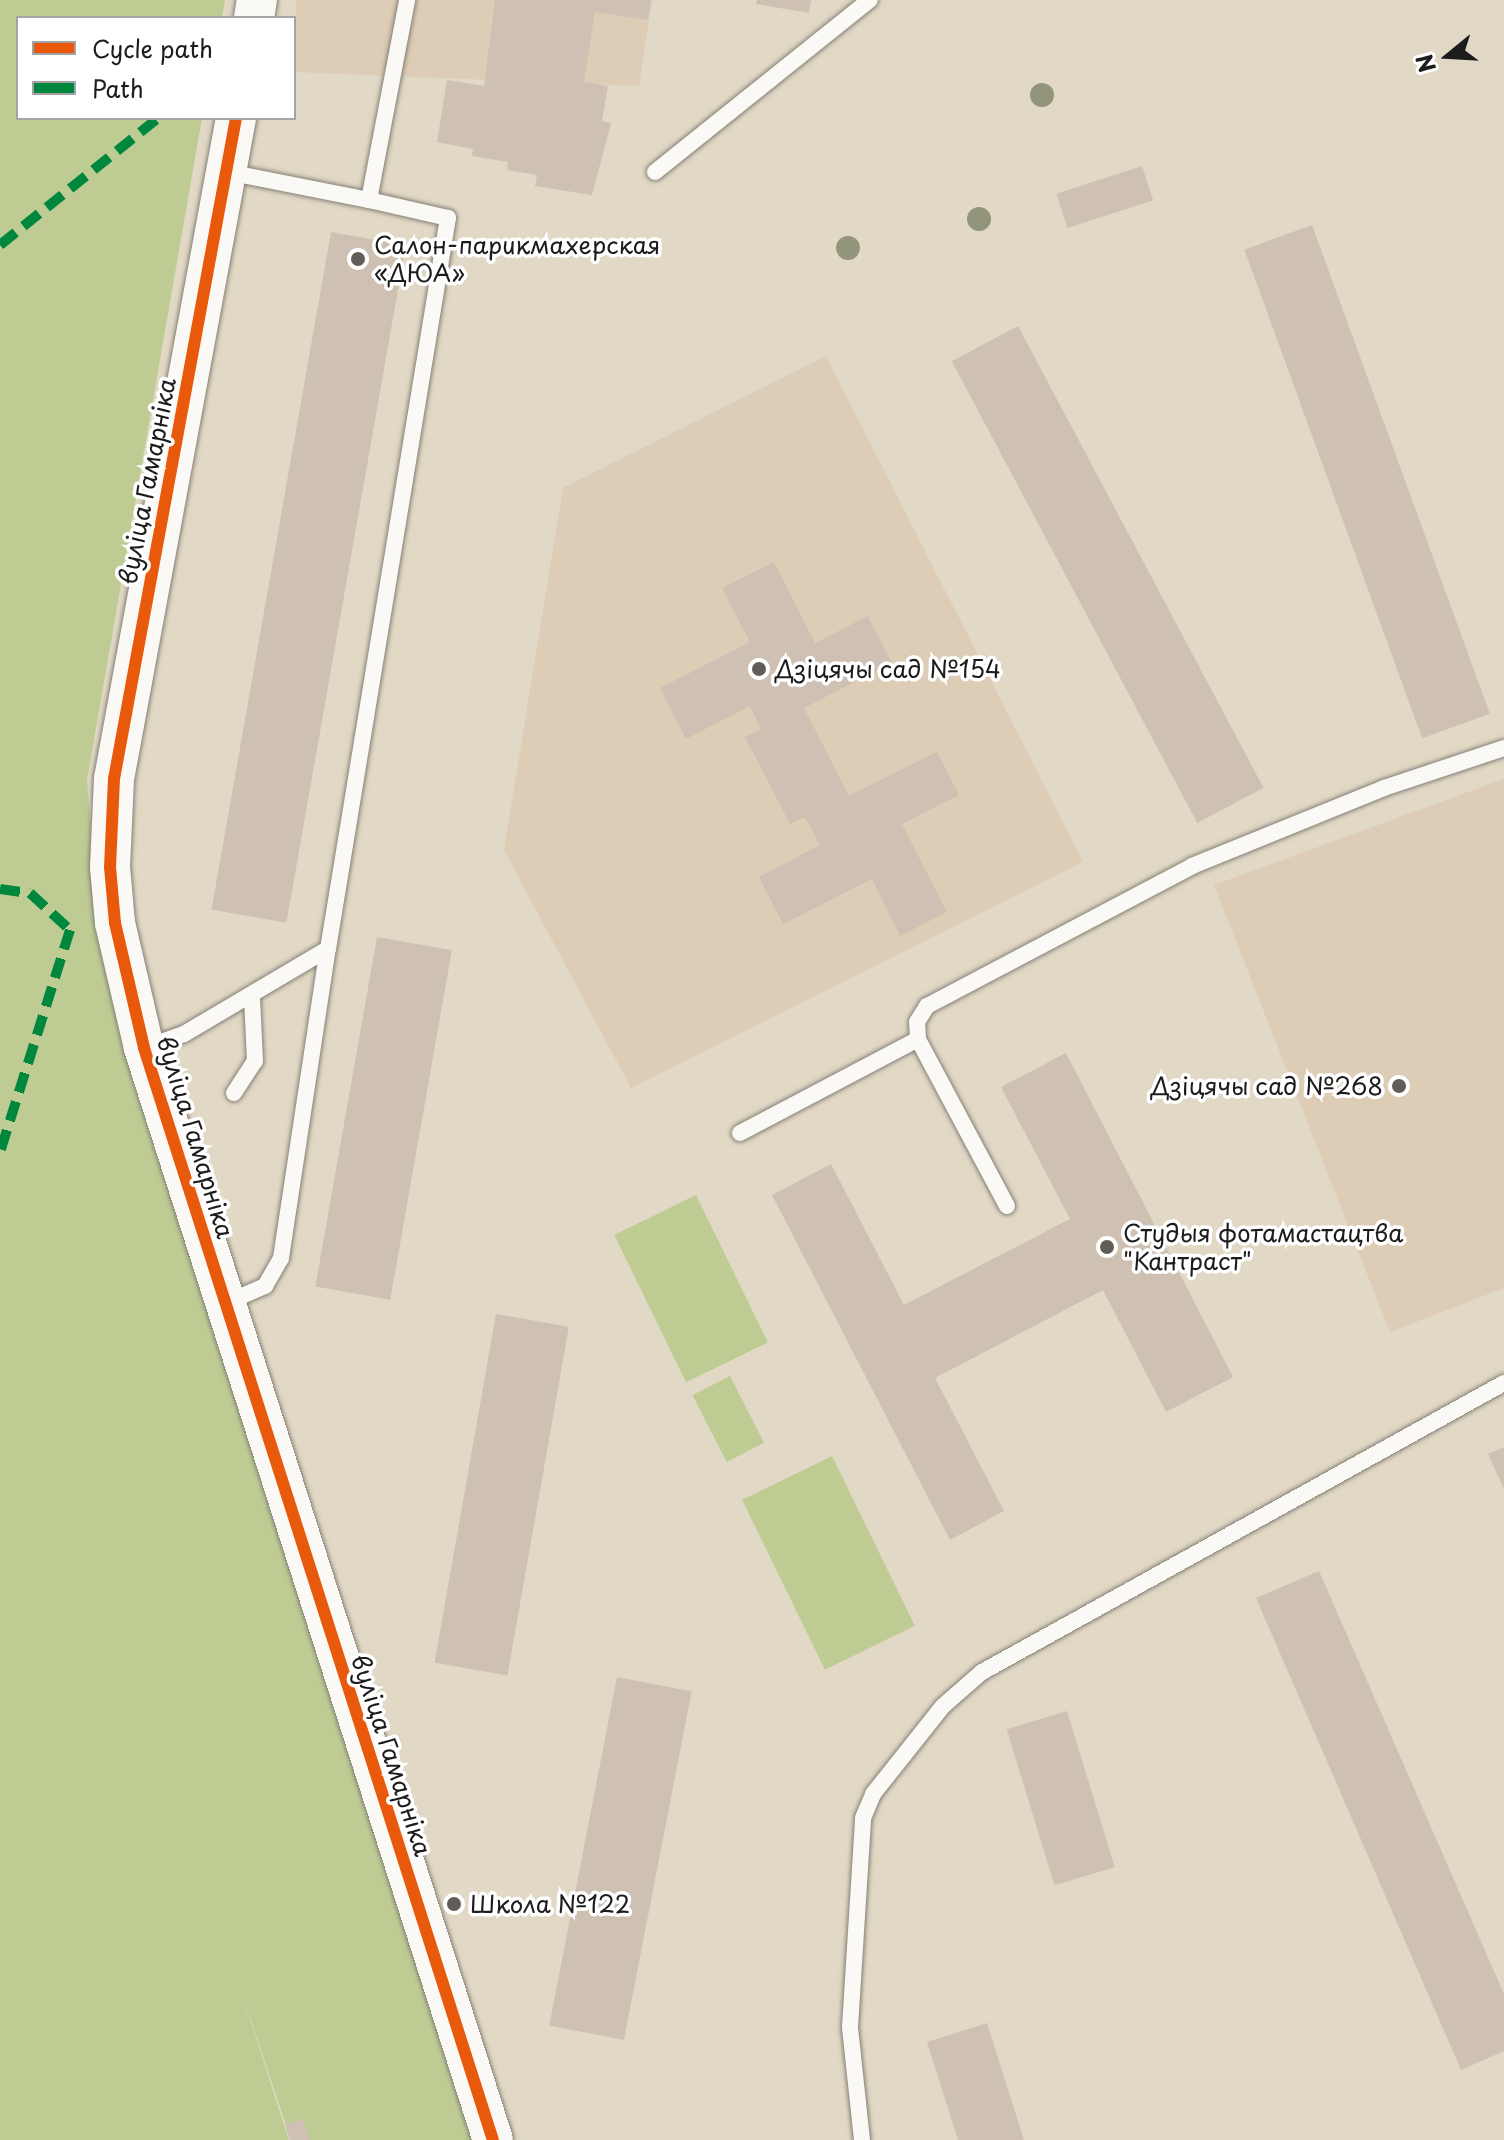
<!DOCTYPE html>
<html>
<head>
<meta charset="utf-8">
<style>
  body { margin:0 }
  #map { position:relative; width:1504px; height:2140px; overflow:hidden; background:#e1d8c5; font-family:"Playpen Sans",sans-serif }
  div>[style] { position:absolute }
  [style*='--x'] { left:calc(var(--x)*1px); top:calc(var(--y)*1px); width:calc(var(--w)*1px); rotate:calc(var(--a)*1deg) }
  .built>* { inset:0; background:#ddccb6 }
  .green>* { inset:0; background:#becc94; transform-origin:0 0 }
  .building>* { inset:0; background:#cec1b3; transform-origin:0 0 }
  .roads { filter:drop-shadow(0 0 2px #858076) drop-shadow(0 0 2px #858076) }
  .service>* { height:16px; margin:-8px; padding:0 8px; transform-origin:8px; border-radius:8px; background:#faf9f6 }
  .tertiary>* { height:40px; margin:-20px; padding:0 20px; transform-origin:20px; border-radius:20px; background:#faf9f6 }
  .quiet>* { height:10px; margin-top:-5px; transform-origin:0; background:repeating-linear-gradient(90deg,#00873e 0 20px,transparent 0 30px) }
  .cycleway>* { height:12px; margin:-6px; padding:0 6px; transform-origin:6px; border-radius:6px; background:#e8590c }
  .trees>* { width:24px; height:24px; margin:-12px; border-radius:50%; background:#92957a }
  .dots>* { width:22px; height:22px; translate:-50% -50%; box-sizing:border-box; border:4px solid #fff; border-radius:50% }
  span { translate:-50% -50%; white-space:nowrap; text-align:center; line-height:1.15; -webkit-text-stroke:7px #fff; paint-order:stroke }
  .poi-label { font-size:24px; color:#1c1c1c }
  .left { translate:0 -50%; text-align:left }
  .right { translate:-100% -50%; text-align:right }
  .street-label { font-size:24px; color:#1c1c1c }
  .legend { position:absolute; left:16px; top:16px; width:280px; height:104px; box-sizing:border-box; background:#fff; border:2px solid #a4a4a4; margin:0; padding:10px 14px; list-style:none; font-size:24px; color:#1c1c1c }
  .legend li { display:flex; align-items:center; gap:16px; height:40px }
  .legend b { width:40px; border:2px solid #a4a4a4 }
  .north { position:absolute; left:1408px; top:16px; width:80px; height:80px; -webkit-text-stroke:6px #fff; paint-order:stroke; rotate:252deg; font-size:22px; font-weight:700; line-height:32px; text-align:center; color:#1c1c1c }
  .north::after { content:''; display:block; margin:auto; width:28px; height:36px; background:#1c1c1c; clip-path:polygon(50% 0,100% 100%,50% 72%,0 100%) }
</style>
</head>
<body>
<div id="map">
  <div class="built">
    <div style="clip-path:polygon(296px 0,652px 0,639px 86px,294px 72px)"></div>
    <div style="clip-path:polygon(826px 356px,1083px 862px,631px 1088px,504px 850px,563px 488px)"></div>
    <div style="clip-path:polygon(1504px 779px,1504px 1288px,1390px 1332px,1214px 885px)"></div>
  </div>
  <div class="green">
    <div style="clip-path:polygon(0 0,225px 0,222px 18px,18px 18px,18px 118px,202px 118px,87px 780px,98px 918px,474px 2140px,291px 2140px,239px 1985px,289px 2140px,0 2140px)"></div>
    <div style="left:696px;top:1195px;width:164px;height:91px;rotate:64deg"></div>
    <div style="left:730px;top:1376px;width:75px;height:42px;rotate:63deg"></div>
    <div style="left:832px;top:1456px;width:189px;height:100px;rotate:64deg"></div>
  </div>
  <div class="building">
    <div style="clip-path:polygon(495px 0,651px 0,648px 20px,595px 12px,584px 82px,608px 86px,602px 121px,611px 123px,592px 195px,535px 186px,537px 175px,507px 170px,508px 162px,472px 156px,473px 149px,437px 142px,447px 80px,484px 86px)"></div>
    <div style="clip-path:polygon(757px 0,811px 0,809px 13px,756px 4px)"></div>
    <div style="left:1142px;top:166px;width:36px;height:90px;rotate:72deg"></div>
    <div style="left:1312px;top:225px;width:520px;height:72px;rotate:70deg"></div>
    <div style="left:331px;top:232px;width:76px;height:688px;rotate:10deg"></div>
    <div style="left:1018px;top:326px;width:523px;height:75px;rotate:62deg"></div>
    <div style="clip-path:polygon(774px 562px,815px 643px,868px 616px,892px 663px,804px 708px,849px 796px,937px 752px,959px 795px,902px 824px,947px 912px,900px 936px,872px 879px,783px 924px,759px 877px,820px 845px,805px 817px,790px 824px,745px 737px,761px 729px,750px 706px,686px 739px,660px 688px,750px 642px,722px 588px)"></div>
    <div style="left:377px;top:937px;width:76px;height:355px;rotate:10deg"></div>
    <div style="clip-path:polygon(1066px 1053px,1233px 1377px,1166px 1412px,1103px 1290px,935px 1378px,1004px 1511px,950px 1540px,772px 1195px,831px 1164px,904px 1305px,1070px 1219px,1001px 1087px)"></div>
    <div style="left:496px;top:1314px;width:74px;height:354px;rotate:10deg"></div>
    <div style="clip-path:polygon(1504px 1447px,1504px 1489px,1488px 1454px)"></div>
    <div style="clip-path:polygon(1319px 1571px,1504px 1994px,1504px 2051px,1461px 2070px,1256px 1598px)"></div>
    <div style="left:617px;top:1677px;width:76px;height:355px;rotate:11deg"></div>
    <div style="left:1067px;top:1711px;width:163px;height:63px;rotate:73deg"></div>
    <div style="clip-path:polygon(987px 2023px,1024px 2140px,958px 2140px,927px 2042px)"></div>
    <div style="clip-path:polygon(303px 2119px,310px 2140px,290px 2140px,285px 2125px)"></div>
  </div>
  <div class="roads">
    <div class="service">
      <div style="--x:227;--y:172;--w:145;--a:11.2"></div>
      <div style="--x:369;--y:200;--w:204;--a:-79.2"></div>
      <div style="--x:655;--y:172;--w:275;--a:-38.7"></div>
      <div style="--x:144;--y:1048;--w:42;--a:-19.3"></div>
      <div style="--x:184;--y:1034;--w:167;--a:-30.6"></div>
      <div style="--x:328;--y:949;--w:741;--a:-80.68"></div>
      <div style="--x:448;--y:218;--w:81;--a:-167.2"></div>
      <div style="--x:234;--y:1093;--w:38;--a:-57"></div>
      <div style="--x:255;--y:1061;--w:64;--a:-92.7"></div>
      <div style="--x:740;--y:1133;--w:201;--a:-27.8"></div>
      <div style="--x:1007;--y:1206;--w:189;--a:-118.1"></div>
      <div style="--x:918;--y:1039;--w:17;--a:-93"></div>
      <div style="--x:917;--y:1022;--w:19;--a:-58"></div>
      <div style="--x:927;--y:1006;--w:300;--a:-27.8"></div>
      <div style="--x:1192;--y:866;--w:207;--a:-22.1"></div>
      <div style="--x:1384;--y:788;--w:126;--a:-18.4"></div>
      <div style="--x:226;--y:1303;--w:43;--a:-23.6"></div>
      <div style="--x:265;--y:1286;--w:32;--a:-60"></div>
      <div style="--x:281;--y:1258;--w:313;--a:-81.4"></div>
      <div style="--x:862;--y:2140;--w:114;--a:-96.1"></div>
      <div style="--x:850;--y:2027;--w:209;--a:-86.4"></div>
      <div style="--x:863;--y:1818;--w:26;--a:-67"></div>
      <div style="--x:873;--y:1794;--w:112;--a:-51.5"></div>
      <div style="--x:943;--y:1706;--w:52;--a:-41.1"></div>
      <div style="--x:982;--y:1672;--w:597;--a:-28.97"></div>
    </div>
    <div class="tertiary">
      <div style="--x:254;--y:18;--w:18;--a:-81"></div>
      <div style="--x:236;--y:118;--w:672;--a:100.46"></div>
      <div style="--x:114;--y:779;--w:88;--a:92.6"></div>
      <div style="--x:110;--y:867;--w:56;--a:84.9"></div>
      <div style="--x:115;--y:923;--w:128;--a:76.9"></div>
      <div style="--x:144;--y:1048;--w:1146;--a:72.28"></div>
    </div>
  </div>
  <div class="quiet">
    <div style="--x:0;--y:245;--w:203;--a:-38.8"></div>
    <div style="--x:0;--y:889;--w:30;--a:8"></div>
    <div style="--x:30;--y:893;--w:54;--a:42.8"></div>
    <div style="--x:70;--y:930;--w:233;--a:107.5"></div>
  </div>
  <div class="cycleway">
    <div style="--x:236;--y:118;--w:672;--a:100.46"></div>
    <div style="--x:114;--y:779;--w:88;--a:92.6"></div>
    <div style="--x:110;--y:867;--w:56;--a:84.9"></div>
    <div style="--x:115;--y:923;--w:128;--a:76.9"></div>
    <div style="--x:144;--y:1048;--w:1146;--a:72.28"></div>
  </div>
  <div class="trees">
    <div style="left:1042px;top:95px"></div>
    <div style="left:979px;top:219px"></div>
    <div style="left:848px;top:248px"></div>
  </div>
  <div class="dots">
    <div style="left:358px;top:259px;background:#615e57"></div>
    <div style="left:759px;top:669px;background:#615e57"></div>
    <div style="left:1399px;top:1086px;background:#615e57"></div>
    <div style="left:1107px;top:1247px;background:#615e57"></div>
    <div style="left:454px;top:1904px;background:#615e57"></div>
  </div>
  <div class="poi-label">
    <span class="left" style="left:374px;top:259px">Салон-парикмахерская<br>«ДЮА»</span>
    <span class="left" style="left:775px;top:669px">Дзіцячы сад №154</span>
    <span class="right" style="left:1383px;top:1086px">Дзіцячы сад №268</span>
    <span class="left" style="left:1123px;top:1247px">Студыя фотамастацтва<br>"Кантраст"</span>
    <span class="left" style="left:470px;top:1904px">Школа №122</span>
  </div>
  <div class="street-label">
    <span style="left:147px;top:481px;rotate:-79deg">вуліца Гамарніка</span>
    <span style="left:196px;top:1137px;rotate:73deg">вуліца Гамарніка</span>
    <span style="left:392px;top:1755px;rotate:72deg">вуліца Гамарніка</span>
  </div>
  <ul class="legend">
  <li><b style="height:10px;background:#e8590c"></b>Cycle path</li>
  <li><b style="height:10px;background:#00873e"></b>Path</li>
  </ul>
  <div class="north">N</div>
</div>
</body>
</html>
